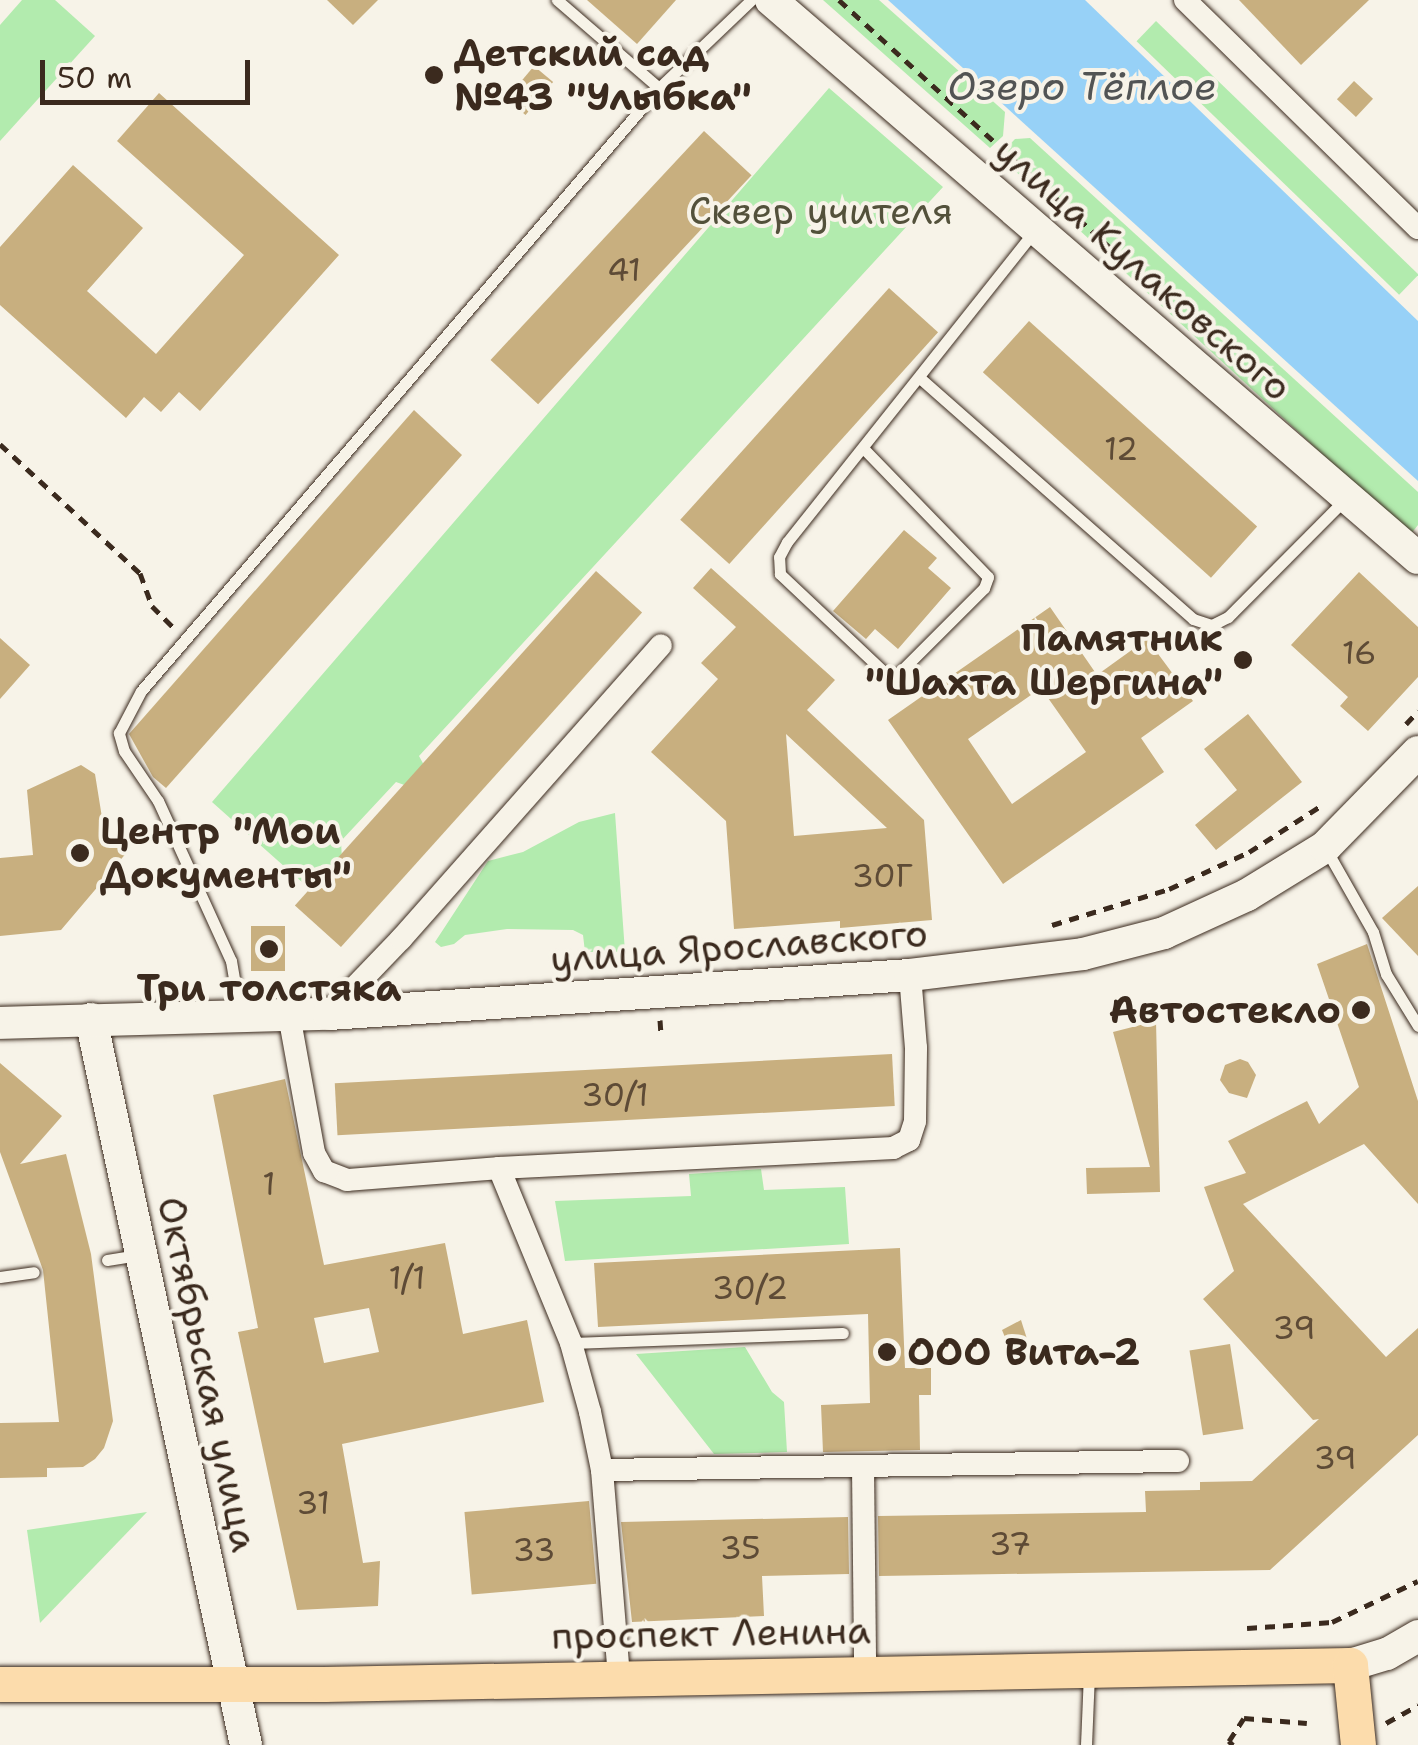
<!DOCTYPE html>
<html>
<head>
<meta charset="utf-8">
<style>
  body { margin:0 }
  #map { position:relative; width:1418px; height:1745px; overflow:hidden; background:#f7f3e8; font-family:"Shantell Sans",sans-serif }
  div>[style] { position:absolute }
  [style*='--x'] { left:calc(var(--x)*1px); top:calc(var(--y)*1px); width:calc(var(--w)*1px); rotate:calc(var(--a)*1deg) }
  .green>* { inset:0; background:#b2ebae; transform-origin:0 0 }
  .water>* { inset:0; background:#97d1f7 }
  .building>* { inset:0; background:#c8af7f; transform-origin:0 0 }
  .path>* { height:5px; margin-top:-2.5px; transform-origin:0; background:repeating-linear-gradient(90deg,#3b2a1e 0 10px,transparent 0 18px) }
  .roads { filter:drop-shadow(0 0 2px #3b2a1e) drop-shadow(0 0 2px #3b2a1e) }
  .lane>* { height:11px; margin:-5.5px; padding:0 5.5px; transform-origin:5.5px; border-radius:5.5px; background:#f7f3e8 }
  .street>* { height:22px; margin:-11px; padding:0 11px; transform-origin:11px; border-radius:11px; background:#f7f3e8 }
  .secondary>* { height:32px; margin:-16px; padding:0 16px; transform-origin:16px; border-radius:16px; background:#f7f3e8 }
  .primary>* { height:35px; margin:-17.5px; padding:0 17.5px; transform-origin:17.5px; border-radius:17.5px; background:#fcdcac }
  .dots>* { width:28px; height:28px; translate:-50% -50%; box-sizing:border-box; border:5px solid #f7f3e8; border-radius:50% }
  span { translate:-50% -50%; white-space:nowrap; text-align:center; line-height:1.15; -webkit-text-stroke:8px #f7f3e8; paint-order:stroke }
  .number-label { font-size:32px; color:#5e4b36 }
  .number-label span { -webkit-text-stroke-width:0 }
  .poi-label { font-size:38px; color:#3b2a1e; font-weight:700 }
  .left { translate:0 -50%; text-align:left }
  .right { translate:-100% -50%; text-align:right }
  .park-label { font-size:38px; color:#53513b }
  .street-label { font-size:38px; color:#3b2a1e }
  .water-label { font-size:40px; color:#525454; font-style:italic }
  .scale { position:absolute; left:40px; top:60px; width:210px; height:45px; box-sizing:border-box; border:5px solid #3b2a1e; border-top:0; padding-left:12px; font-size:30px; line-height:35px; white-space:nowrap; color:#3b2a1e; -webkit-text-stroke:8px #f7f3e8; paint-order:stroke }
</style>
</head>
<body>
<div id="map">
  <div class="green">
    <div style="clip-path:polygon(22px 0,55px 0,95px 36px,0 141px,0 25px)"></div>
    <div style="clip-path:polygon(823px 0,879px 0,1005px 112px,1003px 136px,990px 148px)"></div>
    <div style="left:1156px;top:21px;width:365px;height:28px;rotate:44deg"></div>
    <div style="clip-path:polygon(829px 88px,943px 187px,419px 756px,425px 767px,410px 787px,396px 782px,341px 841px,342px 860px,334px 869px,315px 869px,303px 883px,212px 802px)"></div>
    <div style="clip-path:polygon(1030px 138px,1418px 492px,1418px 525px,1410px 535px,999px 156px,1015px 139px)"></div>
    <div style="clip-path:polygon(615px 813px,625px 952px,585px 952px,583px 935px,573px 930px,507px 929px,465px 935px,454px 944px,441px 947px,435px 942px,488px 861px,523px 852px,579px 822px)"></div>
    <div style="clip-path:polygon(761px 1169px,764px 1190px,845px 1187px,849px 1244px,565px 1261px,555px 1201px,691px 1196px,689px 1174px)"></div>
    <div style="clip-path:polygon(745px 1347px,772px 1392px,784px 1402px,787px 1452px,714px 1454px,636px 1354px)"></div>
    <div style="clip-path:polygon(147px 1512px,40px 1623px,27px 1530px)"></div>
  </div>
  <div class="water">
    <div style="clip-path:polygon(888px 0,1085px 0,1418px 321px,1418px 481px)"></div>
  </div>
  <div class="building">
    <div style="clip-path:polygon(327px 0,378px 0,353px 25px)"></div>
    <div style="clip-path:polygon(587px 0,676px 0,637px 44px)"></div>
    <div style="clip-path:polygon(1239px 0,1369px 0,1301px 65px)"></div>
    <div style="left:534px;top:66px;width:25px;height:43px;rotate:40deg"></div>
    <div style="left:1354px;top:81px;width:26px;height:25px;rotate:43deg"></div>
    <div style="clip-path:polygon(159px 93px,339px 255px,200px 411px,179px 392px,161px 412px,144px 397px,126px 418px,0 305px,0 247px,73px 165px,143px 228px,87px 291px,156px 354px,244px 255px,117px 141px)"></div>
    <div style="left:704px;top:131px;width:65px;height:313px;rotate:43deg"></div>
    <div style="left:889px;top:288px;width:66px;height:312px;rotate:42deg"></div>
    <div style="left:1029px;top:321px;width:307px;height:69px;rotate:42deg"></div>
    <div style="clip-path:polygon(414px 410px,462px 455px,166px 788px,153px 777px,129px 734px)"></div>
    <div style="clip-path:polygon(904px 530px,937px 558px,928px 568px,951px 588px,898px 649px,875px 629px,866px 639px,833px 611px)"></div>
    <div style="clip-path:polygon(evenodd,711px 568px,835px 680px,807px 710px,924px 820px,932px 920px,840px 928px,840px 921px,734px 929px,726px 821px,651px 752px,718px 679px,701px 663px,736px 627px,693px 588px,711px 568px,786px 734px,887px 828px,794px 836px,786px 734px)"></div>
    <div style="left:596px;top:571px;width:62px;height:450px;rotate:42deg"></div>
    <div style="clip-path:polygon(1359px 572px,1418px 627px,1418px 677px,1368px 731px,1340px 706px,1348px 697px,1291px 645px)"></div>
    <div style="clip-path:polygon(evenodd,1050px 607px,1097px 675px,1147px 639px,1193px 701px,1141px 738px,1164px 772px,1003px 884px,888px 720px,1050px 607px,1041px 688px,1086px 752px,1012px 804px,968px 739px,1041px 688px)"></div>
    <div style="clip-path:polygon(0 638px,30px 665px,0 699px)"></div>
    <div style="clip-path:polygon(1248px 714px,1302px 782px,1216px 850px,1195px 825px,1237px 790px,1204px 749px)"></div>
    <div style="clip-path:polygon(81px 765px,95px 774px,104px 830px,128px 851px,61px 930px,0 936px,0 858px,33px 855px,27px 790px)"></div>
    <div style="clip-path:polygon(1418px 886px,1418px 956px,1382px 918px)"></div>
    <div style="left:285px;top:926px;width:45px;height:34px;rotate:90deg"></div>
    <div style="clip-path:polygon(1367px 944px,1418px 1101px,1418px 1204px,1364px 1144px,1243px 1204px,1386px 1357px,1418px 1328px,1418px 1435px,1270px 1570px,879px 1576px,878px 1516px,1146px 1512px,1145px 1491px,1200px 1490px,1200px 1482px,1252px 1481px,1319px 1419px,1313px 1420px,1203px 1299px,1234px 1271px,1204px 1187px,1246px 1173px,1228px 1141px,1307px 1101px,1319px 1124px,1359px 1087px,1317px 964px)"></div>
    <div style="clip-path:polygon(1156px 1021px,1160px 1192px,1087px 1194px,1086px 1168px,1150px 1167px,1113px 1032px)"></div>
    <div style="left:892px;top:1054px;width:52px;height:558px;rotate:87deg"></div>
    <div style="clip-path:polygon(1240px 1059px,1248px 1062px,1256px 1075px,1247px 1098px,1229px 1093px,1220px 1080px,1225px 1065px)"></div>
    <div style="clip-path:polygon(0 1063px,62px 1116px,20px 1164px,66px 1154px,91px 1254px,113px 1421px,104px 1448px,95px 1459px,83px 1467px,47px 1468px,47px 1477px,0 1478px,0 1423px,59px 1422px,43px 1270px,0 1152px)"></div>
    <div style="clip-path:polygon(evenodd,285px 1079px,324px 1265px,445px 1243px,463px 1334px,527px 1320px,544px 1402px,342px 1444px,363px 1563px,380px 1561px,378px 1606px,297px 1610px,238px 1332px,258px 1328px,213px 1095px,285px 1079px,369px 1308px,379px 1352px,324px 1363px,314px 1318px,369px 1308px)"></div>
    <div style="clip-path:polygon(900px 1248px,905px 1368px,931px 1368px,931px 1395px,919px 1395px,920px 1450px,823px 1452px,821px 1405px,870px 1403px,868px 1314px,598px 1327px,594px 1263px)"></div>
    <div style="clip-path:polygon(1021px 1320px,1027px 1339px,1011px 1352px,1002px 1330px)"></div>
    <div style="left:1230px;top:1344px;width:86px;height:41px;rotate:81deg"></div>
    <div style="left:589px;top:1501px;width:83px;height:125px;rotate:85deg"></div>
    <div style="clip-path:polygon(848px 1517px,849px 1574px,762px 1576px,764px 1616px,632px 1622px,621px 1522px)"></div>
  </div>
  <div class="path">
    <div style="--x:839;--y:0;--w:393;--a:42.4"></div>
    <div style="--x:0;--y:444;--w:190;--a:42.7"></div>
    <div style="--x:140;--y:573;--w:35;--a:70"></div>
    <div style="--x:152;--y:606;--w:31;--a:45"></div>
    <div style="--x:1406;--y:724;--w:18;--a:-47"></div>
    <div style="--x:1052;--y:925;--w:122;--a:-17.1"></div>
    <div style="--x:1169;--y:889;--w:88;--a:-24.8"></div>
    <div style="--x:1249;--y:852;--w:83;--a:-32.7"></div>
    <div style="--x:660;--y:1020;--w:16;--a:86"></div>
    <div style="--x:1247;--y:1628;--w:85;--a:-4"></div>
    <div style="--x:1332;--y:1622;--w:95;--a:-25.5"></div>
    <div style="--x:1386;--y:1723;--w:37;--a:-29"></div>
    <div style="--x:1233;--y:1745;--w:6;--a:-135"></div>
    <div style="--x:1229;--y:1741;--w:27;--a:-57"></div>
    <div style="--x:1244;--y:1718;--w:63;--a:4.5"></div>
  </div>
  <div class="roads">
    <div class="lane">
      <div style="--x:659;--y:88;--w:127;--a:-43.7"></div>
      <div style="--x:921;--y:379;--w:363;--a:41.4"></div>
      <div style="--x:1193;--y:619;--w:20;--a:18"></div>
      <div style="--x:1212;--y:625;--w:18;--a:-27"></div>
      <div style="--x:1228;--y:617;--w:165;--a:-45.2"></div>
      <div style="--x:864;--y:449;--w:178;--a:45.9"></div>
      <div style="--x:988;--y:577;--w:12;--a:110"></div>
      <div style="--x:984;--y:588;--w:124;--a:135"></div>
      <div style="--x:896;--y:676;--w:10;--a:-169"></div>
      <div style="--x:886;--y:674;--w:146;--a:-136.7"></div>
      <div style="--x:780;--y:574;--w:17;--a:-93"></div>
      <div style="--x:779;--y:557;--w:17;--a:-62"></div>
      <div style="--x:787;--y:542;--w:396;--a:-51.5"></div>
      <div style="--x:1327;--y:851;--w:93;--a:60.4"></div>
      <div style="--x:1373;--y:932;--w:44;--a:72.8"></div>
      <div style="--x:1386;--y:974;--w:61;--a:58.4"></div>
      <div style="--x:240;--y:1014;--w:54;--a:-99.6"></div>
      <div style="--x:231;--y:961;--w:176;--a:-114.5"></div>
      <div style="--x:158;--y:801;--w:60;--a:-124.2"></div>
      <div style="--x:124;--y:751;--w:19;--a:-106"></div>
      <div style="--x:119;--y:733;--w:47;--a:-62.4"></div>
      <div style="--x:141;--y:691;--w:795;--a:-49.34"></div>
      <div style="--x:659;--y:88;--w:135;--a:-139.2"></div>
      <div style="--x:107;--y:1260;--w:30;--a:-9"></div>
      <div style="--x:0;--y:1277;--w:34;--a:-8"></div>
      <div style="--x:571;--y:1343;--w:272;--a:-2.1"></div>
      <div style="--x:1086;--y:1745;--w:72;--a:-87.6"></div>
    </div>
    <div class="street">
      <div style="--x:1185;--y:0;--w:326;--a:44.4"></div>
      <div style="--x:329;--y:1014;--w:104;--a:-46.2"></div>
      <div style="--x:401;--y:939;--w:392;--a:-48.5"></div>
      <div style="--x:289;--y:1015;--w:140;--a:79.7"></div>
      <div style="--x:314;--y:1153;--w:21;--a:61"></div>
      <div style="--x:324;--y:1171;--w:25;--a:21"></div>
      <div style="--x:347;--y:1180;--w:152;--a:-4.5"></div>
      <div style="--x:499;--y:1168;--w:189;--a:67.6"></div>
      <div style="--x:571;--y:1343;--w:72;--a:74.6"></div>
      <div style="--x:590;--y:1412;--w:59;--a:78.3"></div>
      <div style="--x:602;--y:1470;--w:209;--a:85.3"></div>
      <div style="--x:499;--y:1168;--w:395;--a:-2.9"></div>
      <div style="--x:893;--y:1148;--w:18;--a:-27"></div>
      <div style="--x:909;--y:1140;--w:20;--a:-72"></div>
      <div style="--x:915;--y:1121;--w:73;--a:-89.2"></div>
      <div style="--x:916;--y:1048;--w:73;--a:-94.7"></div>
      <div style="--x:863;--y:1466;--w:207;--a:89.4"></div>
      <div style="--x:602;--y:1470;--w:576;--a:-0.9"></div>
    </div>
    <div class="secondary">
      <div style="--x:771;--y:0;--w:854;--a:40.78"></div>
      <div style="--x:91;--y:1019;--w:742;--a:77.95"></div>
      <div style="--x:0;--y:1023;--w:329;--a:-1.6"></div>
      <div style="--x:329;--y:1014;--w:582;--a:-3.84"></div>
      <div style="--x:910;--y:975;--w:174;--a:-6.9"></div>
      <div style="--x:1083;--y:954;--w:84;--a:-14.5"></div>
      <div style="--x:1164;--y:933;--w:91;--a:-24.6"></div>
      <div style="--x:1247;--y:895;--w:92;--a:-31.6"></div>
      <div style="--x:1325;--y:847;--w:133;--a:-45.6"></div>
      <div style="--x:1350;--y:1665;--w:39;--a:-17"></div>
      <div style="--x:1387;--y:1654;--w:36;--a:-30"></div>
    </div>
    <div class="primary">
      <div style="--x:0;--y:1684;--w:324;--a:0"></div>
      <div style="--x:324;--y:1684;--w:1026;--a:-1.06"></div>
      <div style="--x:1350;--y:1665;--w:80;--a:84.3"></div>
    </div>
  </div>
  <div class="dots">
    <div style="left:434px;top:75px;background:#3b2a1e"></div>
    <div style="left:1243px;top:660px;background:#3b2a1e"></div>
    <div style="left:80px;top:853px;background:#3b2a1e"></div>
    <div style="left:269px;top:949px;background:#3b2a1e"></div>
    <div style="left:1361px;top:1010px;background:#3b2a1e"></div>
    <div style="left:887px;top:1352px;background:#3b2a1e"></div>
  </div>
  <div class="number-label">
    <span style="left:624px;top:270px">41</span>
    <span style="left:1121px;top:449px">12</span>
    <span style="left:1359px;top:653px">16</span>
    <span style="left:882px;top:876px">30Г</span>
    <span style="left:615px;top:1095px">30/1</span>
    <span style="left:269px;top:1184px">1</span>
    <span style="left:407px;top:1278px">1/1</span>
    <span style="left:750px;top:1288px">30/2</span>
    <span style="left:1294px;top:1328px">39</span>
    <span style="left:1335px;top:1458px">39</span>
    <span style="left:313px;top:1503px">31</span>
    <span style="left:1010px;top:1544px">37</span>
    <span style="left:740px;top:1548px">35</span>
    <span style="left:534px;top:1550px">33</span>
  </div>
  <div class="poi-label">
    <span class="left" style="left:454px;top:75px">Детский сад<br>№43 "Улыбка"</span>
    <span class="right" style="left:1223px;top:660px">Памятник<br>"Шахта Шергина"</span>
    <span class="left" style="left:100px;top:853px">Центр "Мои<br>Документы"</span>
    <span style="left:269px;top:988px">Три толстяка</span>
    <span class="right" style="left:1341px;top:1010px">Автостекло</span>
    <span class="left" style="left:907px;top:1352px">ООО Вита-2</span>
  </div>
  <div class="park-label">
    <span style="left:821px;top:211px">Сквер учителя</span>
  </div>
  <div class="street-label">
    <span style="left:1143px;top:269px;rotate:41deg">улица Кулаковского</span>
    <span style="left:739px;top:946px;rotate:-4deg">улица Ярославского</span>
    <span style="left:208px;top:1374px;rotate:78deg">Октябрьская улица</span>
    <span style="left:711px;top:1633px;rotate:-1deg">проспект Ленина</span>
  </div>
  <div class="water-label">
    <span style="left:1082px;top:86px">Озеро Тёплое</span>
  </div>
  <div class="scale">50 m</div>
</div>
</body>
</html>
